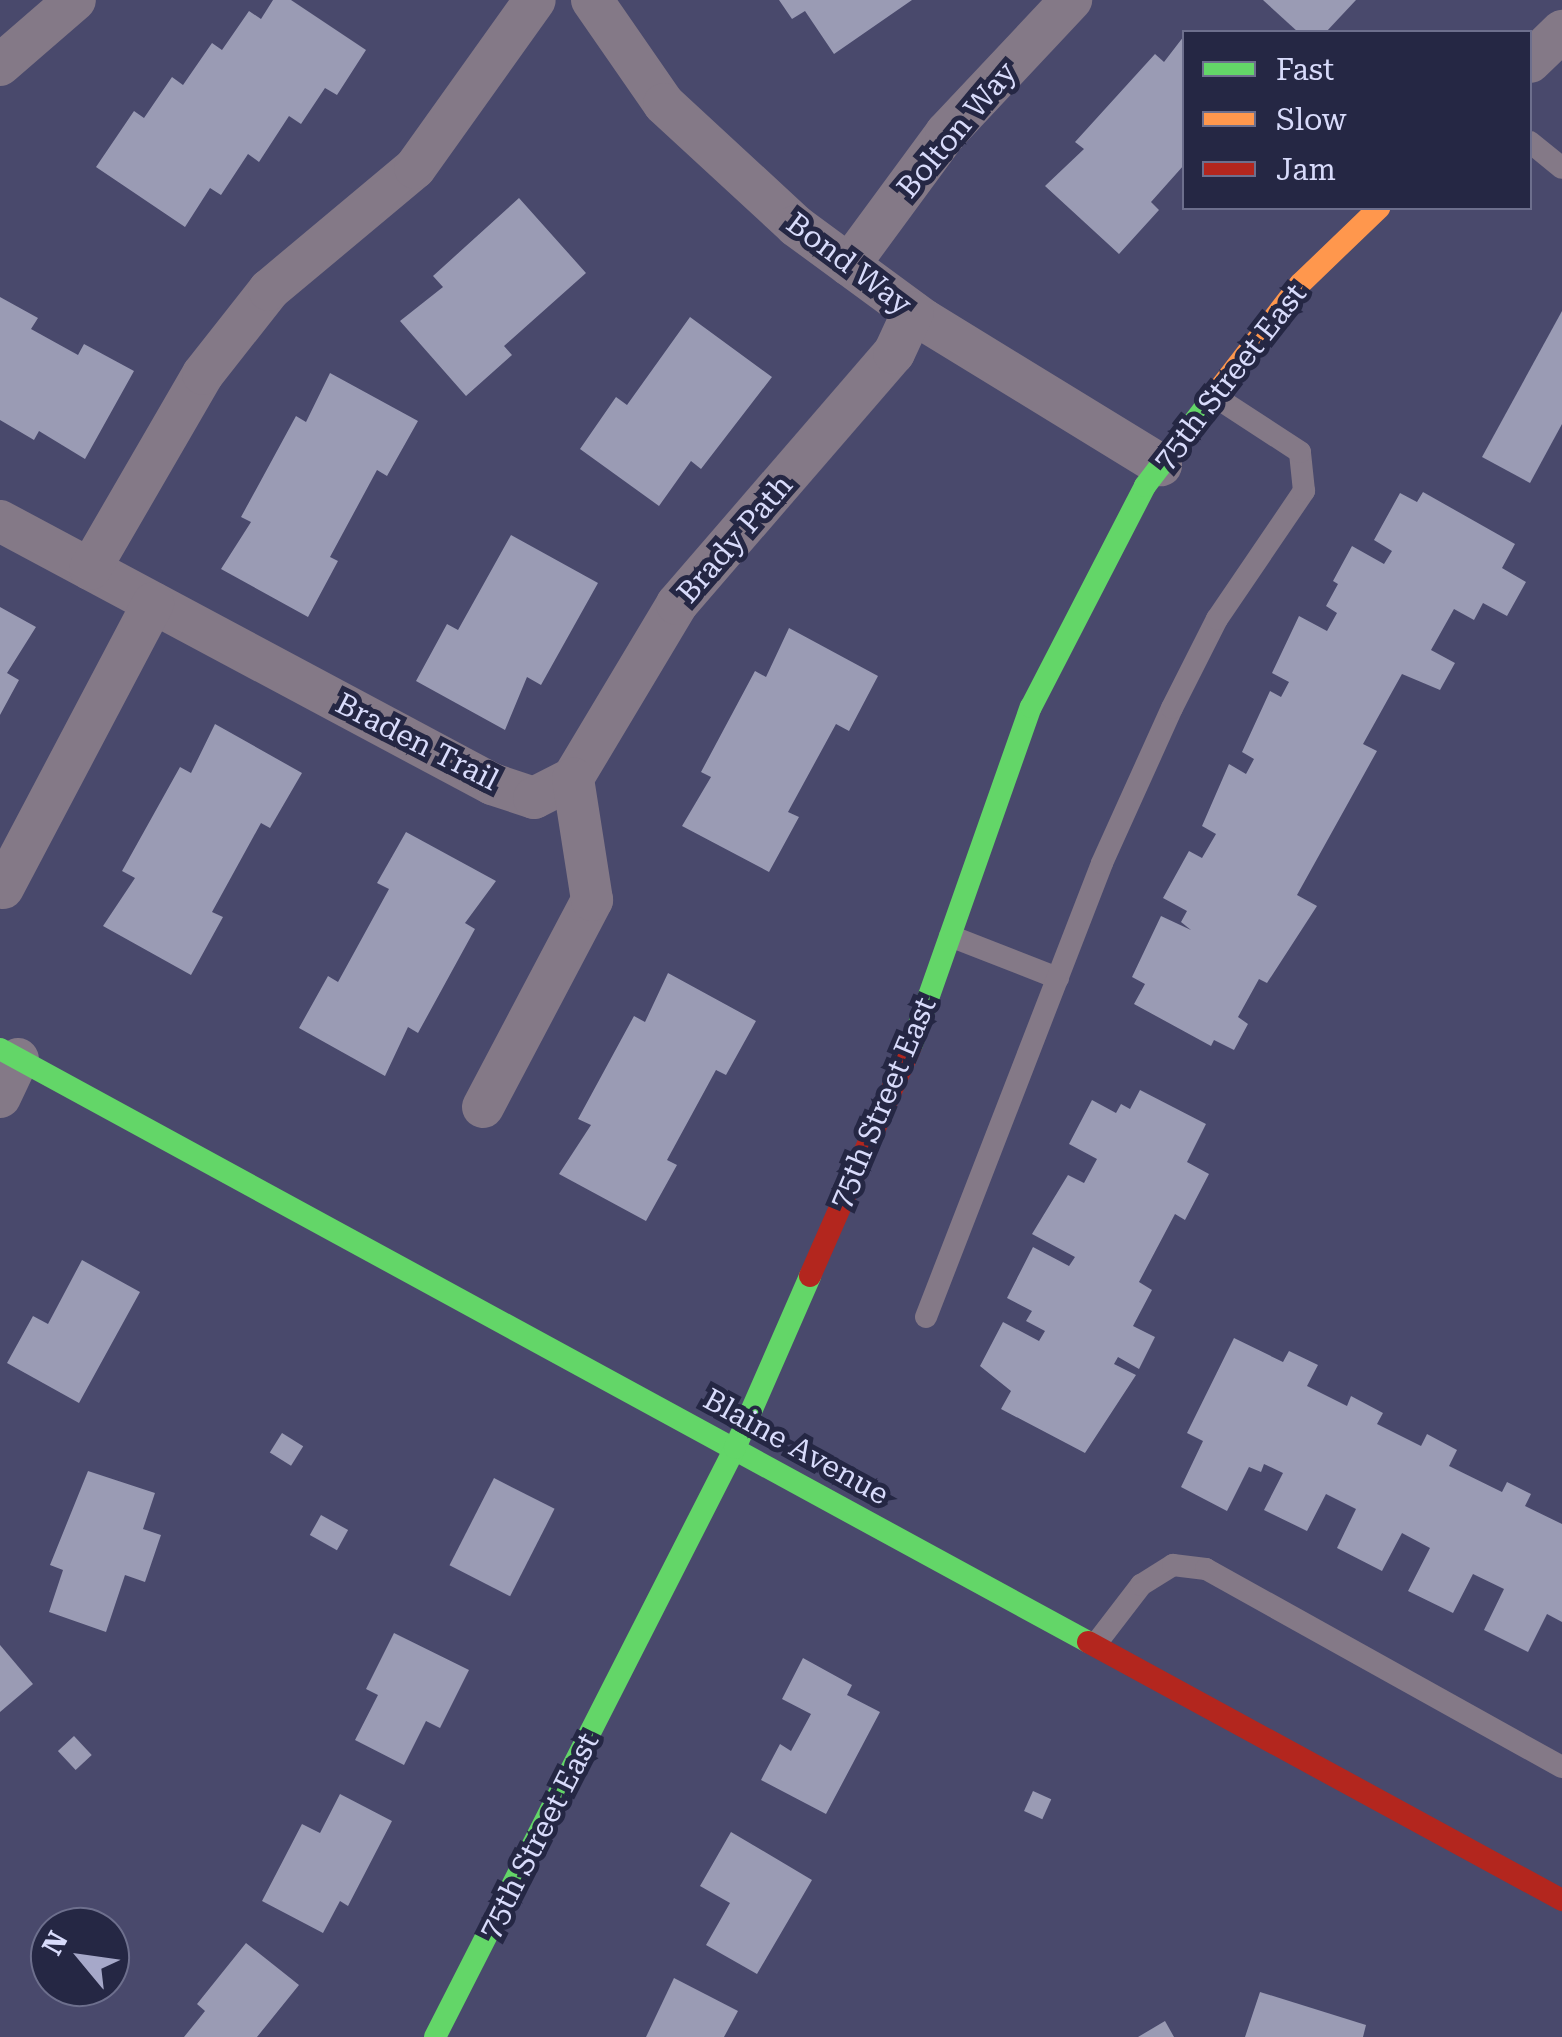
<!DOCTYPE html>
<html>
<head>
<meta charset="utf-8">
<style>
  body { margin:0 }
  #map { position:relative; width:1562px; height:2037px; overflow:hidden; background:#49496c; font-family:"Roboto Serif",serif }
  div>[style] { position:absolute }
  [style*='--x'] { left:calc(var(--x)*1px); top:calc(var(--y)*1px); width:calc(var(--w)*1px); rotate:calc(var(--a)*1deg) }
  .building>* { inset:0; background:#9a9bb4; transform-origin:0 0 }
  .lane>* { height:22px; margin:-11px; padding:0 11px; transform-origin:11px; border-radius:11px; background:#847987 }
  .street>* { height:42px; margin:-21px; padding:0 21px; transform-origin:21px; border-radius:21px; background:#847987 }
  .fast>* { height:22px; margin:-11px; padding:0 11px; transform-origin:11px; border-radius:11px; background:#63d668 }
  .slow>* { height:22px; margin:-11px; padding:0 11px; transform-origin:11px; border-radius:11px; background:#ff974d }
  .jam>* { height:22px; margin:-11px; padding:0 11px; transform-origin:11px; border-radius:11px; background:#b3261e }
  span { translate:-50% -50%; white-space:nowrap; text-align:center; line-height:1.15; -webkit-text-stroke:10px #252744; paint-order:stroke }
  .street-label { font-size:30px; color:#d8dbfb }
  .legend { position:absolute; left:1182px; top:30px; width:350px; height:180px; box-sizing:border-box; background:#252744; border:2px solid #6d6f8d; margin:0; padding:12px 18px; list-style:none; font-size:30px; color:#d8dbfb }
  .legend li { display:flex; align-items:center; gap:20px; height:50px }
  .legend b { width:50px; border:2px solid #6d6f8d }
  .north { position:absolute; left:30px; top:1907px; width:100px; height:100px; box-sizing:border-box; background:#252744; border:2px solid #6d6f8d; border-radius:50%; rotate:299deg; font-size:28px; font-weight:700; line-height:40px; text-align:center; color:#d8dbfb }
  .north::after { content:''; display:block; margin:auto; width:35px; height:45px; background:#a6a8c9; clip-path:polygon(50% 0,100% 100%,50% 72%,0 100%) }
</style>
</head>
<body>
<div id="map">
  <div class="building">
    <div style="clip-path:polygon(273px 0,291px 0,366px 50px,337px 95px,325px 88px,301px 124px,289px 116px,259px 162px,248px 154px,221px 195px,210px 188px,185px 227px,96px 167px,134px 111px,144px 118px,172px 77px,183px 85px,212px 43px,222px 50px,249px 11px,261px 19px)"></div>
    <div style="clip-path:polygon(779px 0,912px 0,834px 54px,805px 11px,792px 19px)"></div>
    <div style="clip-path:polygon(1263px 0,1356px 0,1326px 32px,1298px 32px)"></div>
    <div style="clip-path:polygon(1184px 36px,1184px 165px,1151px 202px,1159px 210px,1119px 254px,1045px 186px,1084px 149px,1075px 142px,1155px 54px,1164px 62px)"></div>
    <div style="clip-path:polygon(519px 198px,586px 273px,504px 346px,512px 355px,466px 396px,400px 321px,443px 287px,433px 276px)"></div>
    <div style="clip-path:polygon(0 297px,38px 318px,31px 329px,78px 355px,84px 344px,134px 371px,85px 459px,39px 431px,34px 440px,0 420px)"></div>
    <div style="clip-path:polygon(1562px 311px,1562px 424px,1530px 483px,1482px 457px)"></div>
    <div style="clip-path:polygon(690px 317px,772px 377px,701px 469px,691px 461px,659px 506px,580px 449px,616px 397px,627px 405px)"></div>
    <div style="clip-path:polygon(330px 373px,418px 421px,387px 476px,377px 470px,330px 557px,338px 561px,308px 617px,221px 569px,251px 522px,241px 517px,296px 416px,306px 422px)"></div>
    <div style="clip-path:polygon(1423px 492px,1515px 544px,1502px 568px,1526px 582px,1507px 616px,1483px 603px,1474px 620px,1454px 609px,1431px 650px,1455px 663px,1440px 690px,1402px 674px,1363px 744px,1377px 751px,1297px 895px,1317px 906px,1267px 983px,1259px 979px,1238px 1017px,1248px 1024px,1234px 1050px,1214px 1040px,1211px 1046px,1134px 1004px,1145px 984px,1132px 977px,1161px 916px,1191px 930px,1181px 922px,1187px 911px,1163px 898px,1189px 851px,1202px 858px,1216px 834px,1202px 826px,1229px 764px,1246px 774px,1254px 759px,1242px 752px,1270px 691px,1281px 697px,1289px 682px,1272px 673px,1299px 616px,1327px 631px,1337px 613px,1326px 606px,1338px 584px,1333px 581px,1352px 546px,1384px 564px,1392px 551px,1374px 540px,1400px 493px,1417px 502px)"></div>
    <div style="clip-path:polygon(511px 535px,598px 583px,541px 685px,527px 677px,505px 730px,416px 681px,447px 624px,458px 630px)"></div>
    <div style="clip-path:polygon(0 607px,36px 627px,7px 673px,19px 680px,0 715px)"></div>
    <div style="clip-path:polygon(789px 628px,878px 676px,849px 731px,836px 724px,788px 812px,799px 817px,769px 872px,682px 826px,711px 777px,701px 772px,755px 671px,766px 677px)"></div>
    <div style="clip-path:polygon(215px 724px,302px 773px,270px 828px,261px 823px,212px 912px,223px 917px,191px 975px,103px 926px,135px 878px,122px 871px,180px 767px,191px 773px)"></div>
    <div style="clip-path:polygon(406px 832px,496px 881px,465px 923px,475px 929px,418px 1033px,408px 1027px,385px 1076px,299px 1028px,328px 976px,338px 982px,389px 889px,377px 883px)"></div>
    <div style="clip-path:polygon(668px 973px,756px 1021px,726px 1075px,716px 1070px,667px 1160px,677px 1165px,646px 1221px,559px 1174px,591px 1125px,578px 1119px,634px 1016px,645px 1022px)"></div>
    <div style="clip-path:polygon(1140px 1090px,1206px 1124px,1187px 1162px,1209px 1174px,1185px 1220px,1175px 1214px,1139px 1282px,1152px 1290px,1133px 1326px,1155px 1337px,1139px 1369px,1118px 1357px,1114px 1364px,1136px 1375px,1085px 1453px,1001px 1409px,1011px 1391px,980px 1366px,1003px 1322px,1039px 1341px,1045px 1331px,1026px 1321px,1032px 1311px,1007px 1298px,1033px 1247px,1069px 1266px,1075px 1257px,1032px 1234px,1068px 1175px,1084px 1183px,1097px 1159px,1069px 1144px,1092px 1100px,1116px 1113px,1121px 1104px,1130px 1109px)"></div>
    <div style="clip-path:polygon(82px 1260px,140px 1292px,79px 1403px,7px 1363px,33px 1316px,48px 1324px)"></div>
    <div style="clip-path:polygon(1234px 1338px,1283px 1362px,1289px 1351px,1318px 1365px,1307px 1386px,1347px 1406px,1351px 1396px,1383px 1413px,1377px 1424px,1421px 1446px,1427px 1434px,1457px 1450px,1449px 1466px,1502px 1492px,1507px 1482px,1531px 1494px,1525px 1506px,1562px 1524px,1562px 1622px,1547px 1614px,1528px 1652px,1484px 1630px,1504px 1589px,1473px 1574px,1453px 1613px,1408px 1591px,1430px 1548px,1402px 1533px,1382px 1571px,1337px 1548px,1356px 1509px,1326px 1494px,1307px 1531px,1264px 1510px,1283px 1473px,1264px 1464px,1261px 1472px,1249px 1467px,1227px 1511px,1181px 1487px,1203px 1441px,1187px 1433px)"></div>
    <div style="left:282px;top:1433px;width:25px;height:23px;rotate:32deg"></div>
    <div style="clip-path:polygon(88px 1471px,155px 1493px,143px 1529px,161px 1535px,145px 1582px,125px 1575px,106px 1632px,49px 1612px,63px 1570px,50px 1565px)"></div>
    <div style="left:494px;top:1478px;width:68px;height:98px;rotate:27deg"></div>
    <div style="left:321px;top:1515px;width:31px;height:23px;rotate:29deg"></div>
    <div style="clip-path:polygon(394px 1633px,469px 1670px,440px 1728px,426px 1721px,404px 1765px,355px 1740px,378px 1695px,366px 1689px)"></div>
    <div style="clip-path:polygon(0 1645px,33px 1684px,0 1712px)"></div>
    <div style="clip-path:polygon(803px 1658px,852px 1685px,847px 1695px,880px 1712px,826px 1814px,761px 1780px,780px 1744px,791px 1751px,811px 1714px,782px 1699px)"></div>
    <div style="left:74px;top:1736px;width:26px;height:22px;rotate:47deg"></div>
    <div style="left:1033px;top:1791px;width:20px;height:22px;rotate:24deg"></div>
    <div style="clip-path:polygon(340px 1794px,392px 1821px,348px 1906px,340px 1901px,323px 1933px,262px 1901px,302px 1824px,320px 1833px)"></div>
    <div style="clip-path:polygon(731px 1832px,812px 1880px,757px 1974px,706px 1945px,730px 1903px,700px 1886px)"></div>
    <div style="clip-path:polygon(246px 1943px,299px 1985px,257px 2037px,184px 2037px,205px 2011px,197px 2004px)"></div>
    <div style="clip-path:polygon(674px 1978px,738px 2011px,724px 2037px,646px 2037px)"></div>
    <div style="clip-path:polygon(1260px 1992px,1366px 2025px,1363px 2037px,1245px 2037px)"></div>
    <div style="clip-path:polygon(1165px 2021px,1174px 2037px,1138px 2037px)"></div>
  </div>
  <div class="lane">
    <div style="--x:1530;--y:142;--w:41;--a:39.1"></div>
    <div style="--x:950;--y:936;--w:116;--a:21.3"></div>
    <div style="--x:926;--y:1317;--w:487;--a:-68.8"></div>
    <div style="--x:1102;--y:863;--w:170;--a:-65.7"></div>
    <div style="--x:1172;--y:708;--w:100;--a:-63.2"></div>
    <div style="--x:1217;--y:619;--w:155;--a:-55.8"></div>
    <div style="--x:1304;--y:491;--w:39;--a:-96"></div>
    <div style="--x:1300;--y:452;--w:103;--a:-146.9"></div>
    <div style="--x:1095;--y:1645;--w:76;--a:-52.5"></div>
    <div style="--x:1141;--y:1585;--w:38;--a:-32"></div>
    <div style="--x:1173;--y:1565;--w:33;--a:7"></div>
    <div style="--x:1206;--y:1569;--w:407;--a:29.1"></div>
  </div>
  <div class="street">
    <div style="--x:592;--y:0;--w:126;--a:55.3"></div>
    <div style="--x:664;--y:104;--w:180;--a:42.7"></div>
    <div style="--x:796;--y:226;--w:159;--a:36.3"></div>
    <div style="--x:924;--y:320;--w:278;--a:31.5"></div>
    <div style="--x:1530;--y:62;--w:45;--a:-44.1"></div>
    <div style="--x:0;--y:65;--w:99;--a:-40.9"></div>
    <div style="--x:849;--y:265;--w:164;--a:-53.7"></div>
    <div style="--x:946;--y:133;--w:183;--a:-46.8"></div>
    <div style="--x:0;--y:521;--w:558;--a:28.13"></div>
    <div style="--x:492;--y:784;--w:44;--a:18.4"></div>
    <div style="--x:534;--y:798;--w:44;--a:-27.1"></div>
    <div style="--x:573;--y:778;--w:203;--a:-59.1"></div>
    <div style="--x:677;--y:604;--w:332;--a:-49.2"></div>
    <div style="--x:894;--y:353;--w:45;--a:-65.1"></div>
    <div style="--x:90;--y:569;--w:225;--a:-59.9"></div>
    <div style="--x:203;--y:374;--w:107;--a:-51.8"></div>
    <div style="--x:269;--y:290;--w:190;--a:-39.9"></div>
    <div style="--x:415;--y:168;--w:206;--a:-54.5"></div>
    <div style="--x:3;--y:888;--w:322;--a:-62.2"></div>
    <div style="--x:0;--y:1097;--w:42;--a:-64.7"></div>
    <div style="--x:483;--y:1107;--w:234;--a:-62.2"></div>
    <div style="--x:592;--y:900;--w:123;--a:-98.9"></div>
  </div>
  <div class="fast">
    <div style="--x:912;--y:1044;--w:357;--a:-70.6"></div>
    <div style="--x:1031;--y:707;--w:249;--a:-62.7"></div>
    <div style="--x:1145;--y:486;--w:107;--a:-52.6"></div>
    <div style="--x:0;--y:1049;--w:1239;--a:28.59"></div>
    <div style="--x:435;--y:2037;--w:661;--a:-63.01"></div>
    <div style="--x:735;--y:1448;--w:188;--a:-66.4"></div>
  </div>
  <div class="slow">
    <div style="--x:1210;--y:401;--w:148;--a:-52.4"></div>
    <div style="--x:1300;--y:284;--w:110;--a:-43.9"></div>
  </div>
  <div class="jam">
    <div style="--x:810;--y:1276;--w:253;--a:-66.3"></div>
    <div style="--x:1088;--y:1642;--w:540;--a:28.56"></div>
  </div>
  <div class="street-label">
    <span style="left:957px;top:130px;rotate:-50deg">Bolton Way</span>
    <span style="left:849px;top:264px;rotate:37deg">Bond Way</span>
    <span style="left:1230px;top:377px;rotate:-52deg">75th Street East</span>
    <span style="left:735px;top:539px;rotate:-49deg">Brady Path</span>
    <span style="left:417px;top:742px;rotate:27deg">Braden Trail</span>
    <span style="left:883px;top:1103px;rotate:-67deg">75th Street East</span>
    <span style="left:796px;top:1447px;rotate:29deg">Blaine Avenue</span>
    <span style="left:539px;top:1836px;rotate:-63deg">75th Street East</span>
  </div>
  <ul class="legend">
  <li><b style="height:12px;background:#63d668"></b>Fast</li>
  <li><b style="height:12px;background:#ff974d"></b>Slow</li>
  <li><b style="height:12px;background:#b3261e"></b>Jam</li>
  </ul>
  <div class="north">N</div>
</div>
</body>
</html>
